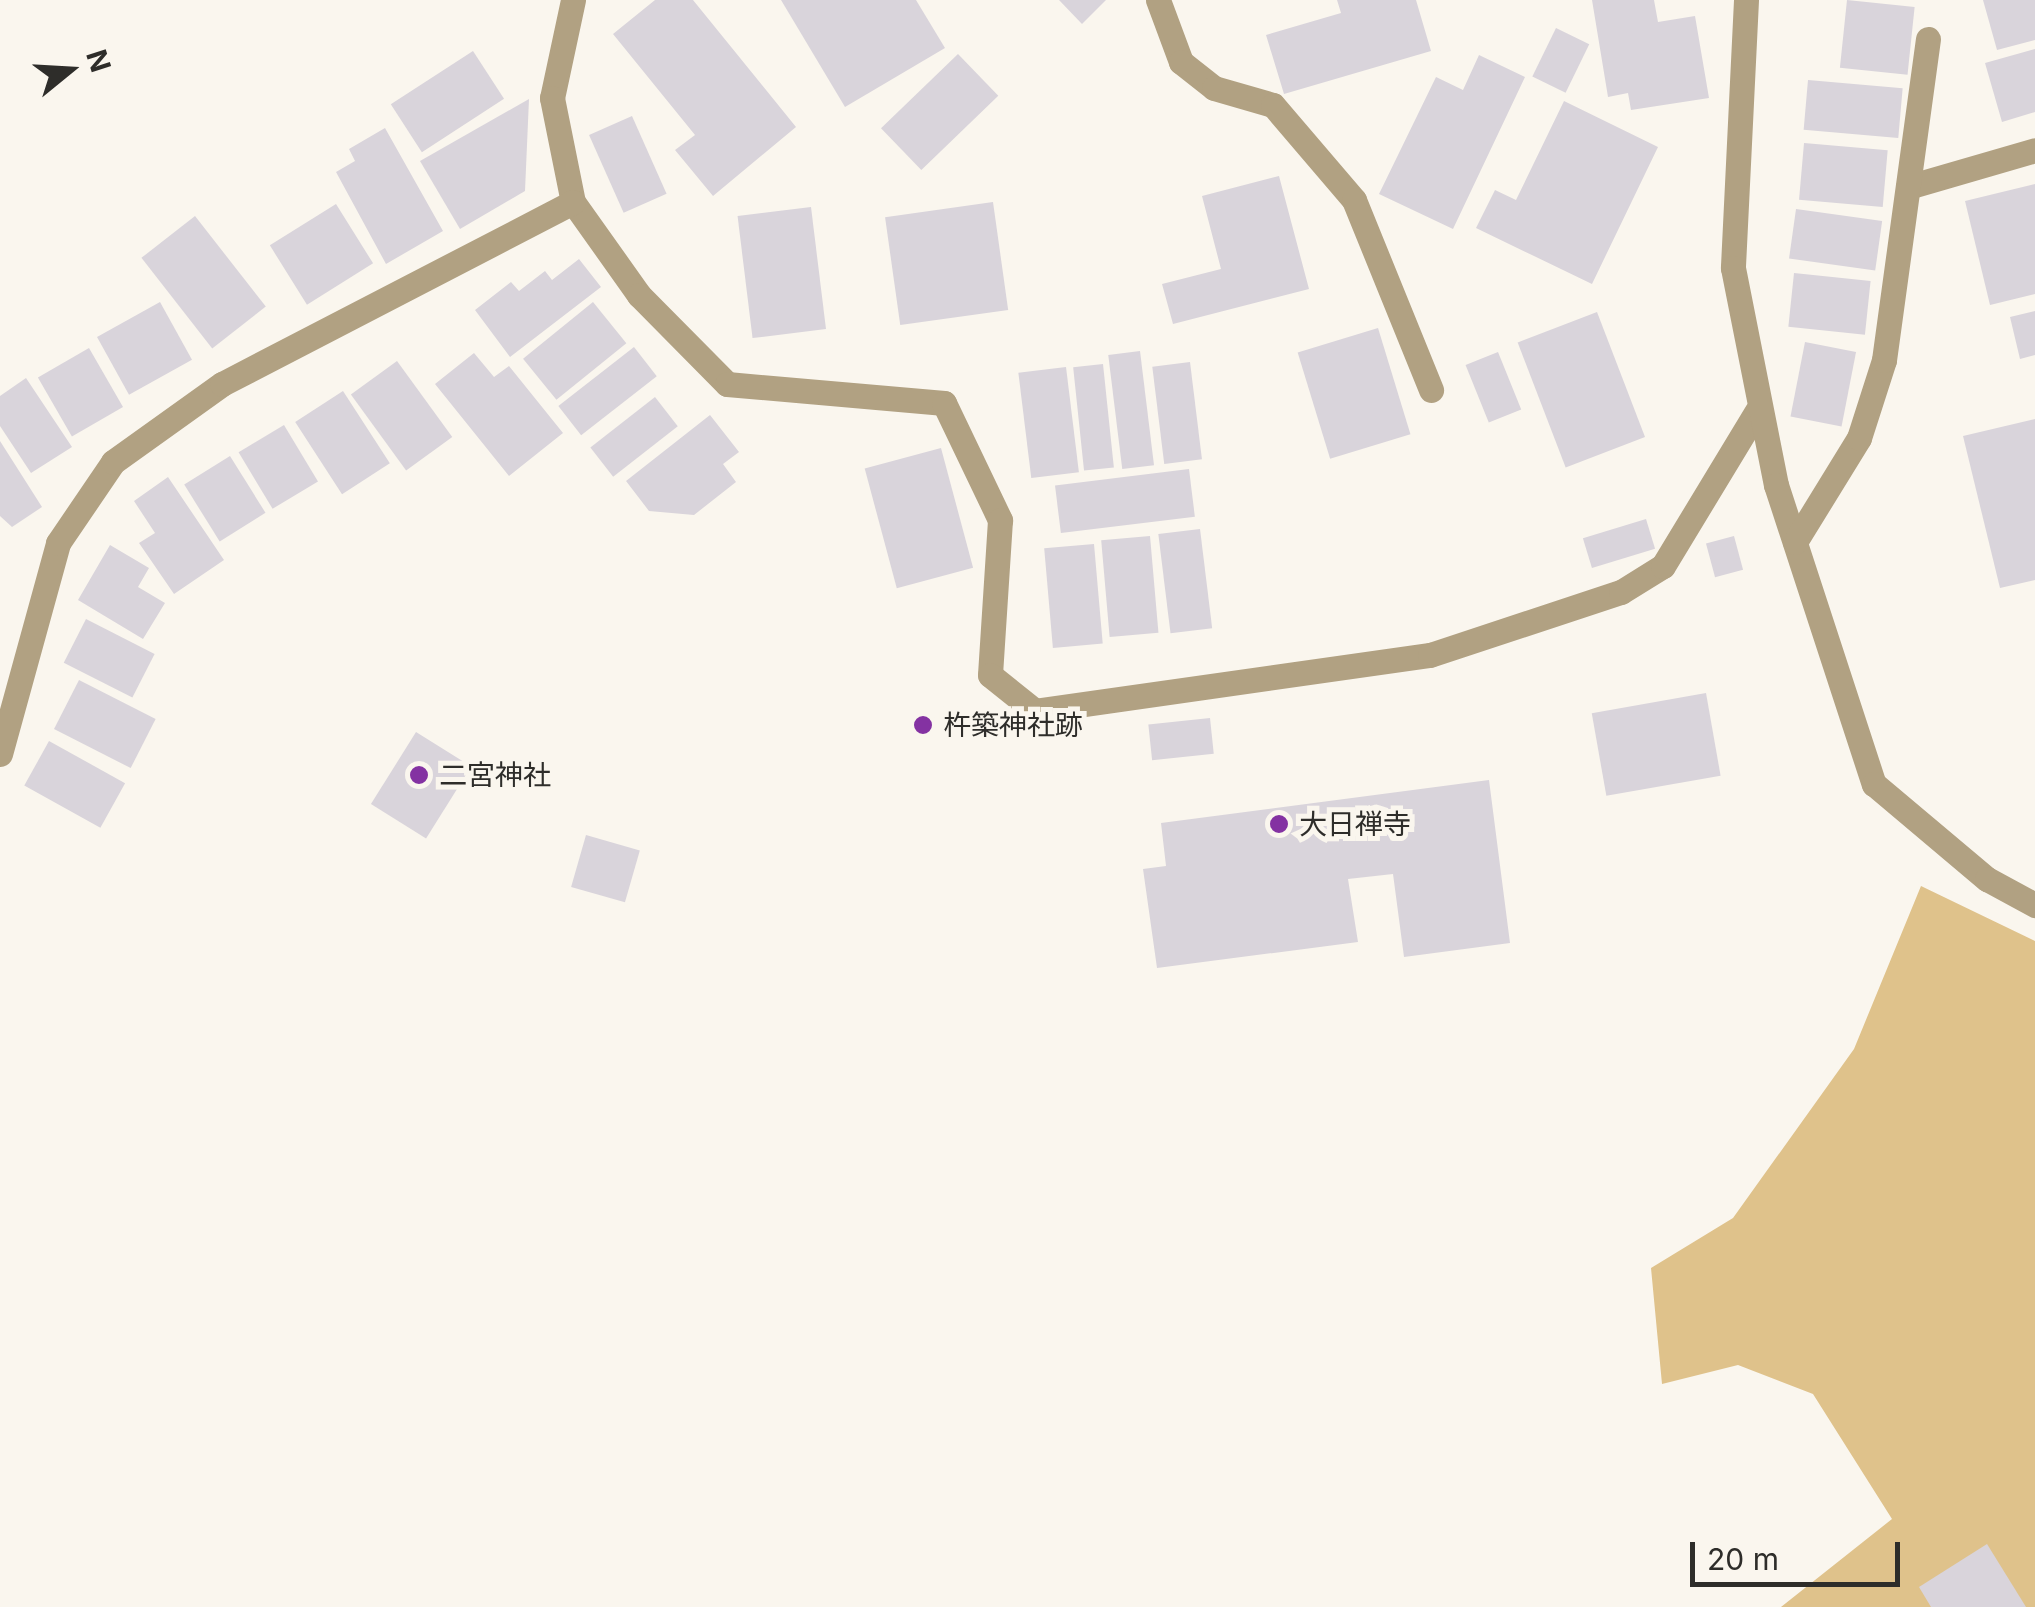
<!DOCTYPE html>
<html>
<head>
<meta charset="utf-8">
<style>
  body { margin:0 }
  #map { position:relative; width:2035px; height:1607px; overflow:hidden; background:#faf6ee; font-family:Inter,"Noto Sans JP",sans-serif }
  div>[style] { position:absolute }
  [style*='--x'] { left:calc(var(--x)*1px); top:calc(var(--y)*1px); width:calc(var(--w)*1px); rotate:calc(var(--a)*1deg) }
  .green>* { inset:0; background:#dfc28b }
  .building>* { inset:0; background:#d9d4db; transform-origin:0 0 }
  .street>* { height:25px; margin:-12.5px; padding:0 12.5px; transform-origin:12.5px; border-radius:12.5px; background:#b1a182 }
  .dots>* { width:28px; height:28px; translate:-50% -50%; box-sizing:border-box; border:5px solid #faf6ee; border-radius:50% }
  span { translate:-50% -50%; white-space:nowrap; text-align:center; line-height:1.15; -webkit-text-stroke:10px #faf6ee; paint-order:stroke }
  .poi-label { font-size:28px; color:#2e2d2a }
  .left { translate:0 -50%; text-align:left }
  .north { position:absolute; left:20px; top:20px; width:100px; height:100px; -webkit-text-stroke:8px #faf6ee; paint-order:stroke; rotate:72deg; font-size:28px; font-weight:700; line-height:40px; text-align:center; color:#2e2d2a }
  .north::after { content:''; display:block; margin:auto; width:35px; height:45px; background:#2e2d2a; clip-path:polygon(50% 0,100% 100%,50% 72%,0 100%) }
  .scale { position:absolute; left:1690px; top:1542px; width:210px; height:45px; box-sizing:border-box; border:5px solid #2e2d2a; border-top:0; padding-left:12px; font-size:30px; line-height:35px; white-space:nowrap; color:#2e2d2a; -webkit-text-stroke:8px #faf6ee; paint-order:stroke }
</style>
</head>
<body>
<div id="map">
  <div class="green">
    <div style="clip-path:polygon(1921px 886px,2035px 941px,2035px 1607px,1781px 1607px,1892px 1519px,1813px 1394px,1738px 1365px,1662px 1384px,1651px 1268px,1733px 1218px,1854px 1049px)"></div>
  </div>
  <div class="building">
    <div style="clip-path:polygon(655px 0,693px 0,796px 127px,713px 196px,675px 150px,695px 135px,613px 34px)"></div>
    <div style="clip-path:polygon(781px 0,916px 0,945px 48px,845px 107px)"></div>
    <div style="clip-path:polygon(1059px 0,1106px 0,1082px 24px)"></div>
    <div style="clip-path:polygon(1337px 0,1416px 0,1431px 51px,1284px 94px,1266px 35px,1341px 13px)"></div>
    <div style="clip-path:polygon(1592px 0,1654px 0,1658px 22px,1695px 16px,1709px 98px,1631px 110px,1628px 93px,1608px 97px)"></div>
    <div style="left:1847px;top:0;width:68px;height:68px;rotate:6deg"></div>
    <div style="clip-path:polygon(1983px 0,2035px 0,2035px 40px,1997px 50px)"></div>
    <div style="left:1556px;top:28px;width:37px;height:54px;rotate:26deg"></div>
    <div style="clip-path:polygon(2035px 49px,2035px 112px,2002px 122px,1985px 63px)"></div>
    <div style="left:473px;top:51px;width:57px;height:98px;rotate:57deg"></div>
    <div style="left:958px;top:54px;width:58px;height:107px;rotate:46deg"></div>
    <div style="clip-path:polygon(1479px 55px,1525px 77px,1453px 229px,1379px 194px,1436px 77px,1463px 90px)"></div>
    <div style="left:1808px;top:80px;width:95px;height:50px;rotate:5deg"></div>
    <div style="clip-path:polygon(529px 99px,525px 191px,460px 229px,420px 161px)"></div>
    <div style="clip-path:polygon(1564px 101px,1658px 147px,1592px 284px,1476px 228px,1495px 190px,1516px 200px)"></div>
    <div style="left:632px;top:116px;width:85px;height:47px;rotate:66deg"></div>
    <div style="clip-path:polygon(385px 128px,443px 231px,386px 264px,336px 172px,355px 161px,349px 149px)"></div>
    <div style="left:1804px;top:143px;width:84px;height:57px;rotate:5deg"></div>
    <div style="clip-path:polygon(1279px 176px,1309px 289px,1173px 324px,1162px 284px,1221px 269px,1202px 196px)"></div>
    <div style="clip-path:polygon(2035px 184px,2035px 294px,1990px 305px,1965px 201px)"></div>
    <div style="left:993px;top:202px;width:109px;height:109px;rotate:82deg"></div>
    <div style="left:336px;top:204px;width:70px;height:78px;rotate:58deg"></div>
    <div style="left:811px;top:207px;width:123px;height:74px;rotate:83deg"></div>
    <div style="left:1796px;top:209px;width:87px;height:50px;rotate:8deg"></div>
    <div style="left:195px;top:216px;width:115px;height:68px;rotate:52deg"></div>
    <div style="clip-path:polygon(579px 259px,601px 287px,510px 357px,475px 310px,511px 282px,519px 291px,545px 271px,552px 280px)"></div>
    <div style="left:1794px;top:273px;width:77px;height:54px;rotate:6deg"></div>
    <div style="left:160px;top:302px;width:66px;height:72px;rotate:61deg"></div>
    <div style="left:593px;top:302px;width:53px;height:90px;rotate:51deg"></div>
    <div style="clip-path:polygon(2035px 311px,2035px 355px,2020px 359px,2010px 317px)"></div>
    <div style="left:1597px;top:312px;width:134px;height:85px;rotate:69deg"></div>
    <div style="left:1378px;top:328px;width:111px;height:84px;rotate:73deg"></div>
    <div style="left:1805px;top:342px;width:52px;height:76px;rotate:11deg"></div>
    <div style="left:634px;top:347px;width:37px;height:96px;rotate:52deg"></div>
    <div style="left:89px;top:348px;width:68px;height:59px;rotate:60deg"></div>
    <div style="left:1140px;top:351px;width:115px;height:32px;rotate:83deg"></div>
    <div style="left:1498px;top:352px;width:62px;height:35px;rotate:68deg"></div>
    <div style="clip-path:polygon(474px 353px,494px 377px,509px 366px,563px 433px,509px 476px,435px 384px)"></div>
    <div style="left:397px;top:361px;width:94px;height:57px;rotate:54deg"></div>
    <div style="left:1190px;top:362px;width:98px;height:38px;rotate:83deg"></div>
    <div style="left:1103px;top:364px;width:104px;height:30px;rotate:84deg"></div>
    <div style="left:1066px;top:367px;width:106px;height:48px;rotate:83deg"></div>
    <div style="clip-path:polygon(26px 378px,72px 447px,31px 473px,0 426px,0 396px)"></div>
    <div style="left:343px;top:391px;width:86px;height:57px;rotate:57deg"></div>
    <div style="left:655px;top:397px;width:37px;height:82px;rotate:52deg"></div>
    <div style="clip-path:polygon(710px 415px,739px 452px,723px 464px,736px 482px,694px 515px,649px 511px,626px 481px)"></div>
    <div style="clip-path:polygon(2035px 419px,2035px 580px,2000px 588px,1963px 436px)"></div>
    <div style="left:284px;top:425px;width:66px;height:53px;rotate:59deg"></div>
    <div style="clip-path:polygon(0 441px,42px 507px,12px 527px,0 516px)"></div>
    <div style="left:941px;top:448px;width:124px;height:79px;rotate:75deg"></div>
    <div style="left:230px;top:456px;width:67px;height:54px;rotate:58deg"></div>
    <div style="left:1189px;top:469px;width:48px;height:135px;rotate:83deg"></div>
    <div style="clip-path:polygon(168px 477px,224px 560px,174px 594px,139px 543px,155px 533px,134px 501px)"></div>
    <div style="left:1646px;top:519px;width:31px;height:66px;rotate:73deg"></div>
    <div style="left:1200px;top:529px;width:100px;height:42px;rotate:83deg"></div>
    <div style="left:1150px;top:536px;width:97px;height:49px;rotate:85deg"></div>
    <div style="left:1734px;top:536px;width:35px;height:29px;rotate:75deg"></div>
    <div style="left:1094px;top:544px;width:100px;height:50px;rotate:85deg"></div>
    <div style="clip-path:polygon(110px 545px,149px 568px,138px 587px,165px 603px,143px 639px,78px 600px)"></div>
    <div style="left:86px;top:619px;width:77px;height:49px;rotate:27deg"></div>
    <div style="left:79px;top:680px;width:86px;height:55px;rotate:27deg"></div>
    <div style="left:1706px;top:693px;width:84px;height:116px;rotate:80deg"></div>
    <div style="left:1210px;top:718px;width:36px;height:62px;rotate:84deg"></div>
    <div style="left:416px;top:732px;width:65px;height:85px;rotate:32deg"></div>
    <div style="left:49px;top:741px;width:87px;height:51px;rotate:29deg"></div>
    <div style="clip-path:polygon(1489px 780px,1510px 943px,1404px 957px,1393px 874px,1348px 879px,1358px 942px,1157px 968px,1143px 869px,1166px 866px,1161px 823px)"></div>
    <div style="left:586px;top:835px;width:56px;height:54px;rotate:16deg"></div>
    <div style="clip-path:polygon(1987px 1544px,2026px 1607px,1931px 1607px,1919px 1587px)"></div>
  </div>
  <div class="street">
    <div style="--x:573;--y:0;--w:100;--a:102.1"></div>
    <div style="--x:552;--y:98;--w:106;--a:78.6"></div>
    <div style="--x:573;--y:202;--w:114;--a:54.6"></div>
    <div style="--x:639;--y:295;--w:125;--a:45.3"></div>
    <div style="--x:727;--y:384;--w:218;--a:5"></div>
    <div style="--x:944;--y:403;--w:130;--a:64.4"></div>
    <div style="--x:1000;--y:520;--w:155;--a:93.7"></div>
    <div style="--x:990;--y:675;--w:58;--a:38.7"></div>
    <div style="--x:1035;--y:711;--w:399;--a:-8.1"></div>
    <div style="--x:1430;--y:655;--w:201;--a:-18.3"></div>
    <div style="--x:1621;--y:592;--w:49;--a:-31.8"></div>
    <div style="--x:1663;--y:566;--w:181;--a:-58.8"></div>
    <div style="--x:1158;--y:0;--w:66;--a:69.6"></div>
    <div style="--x:1181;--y:62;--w:42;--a:38.2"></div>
    <div style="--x:1214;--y:88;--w:61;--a:16.1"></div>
    <div style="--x:1273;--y:105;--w:125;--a:49.5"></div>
    <div style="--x:1354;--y:200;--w:205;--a:67.9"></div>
    <div style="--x:1746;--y:0;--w:268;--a:92.8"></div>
    <div style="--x:1733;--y:268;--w:221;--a:78.8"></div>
    <div style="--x:1776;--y:485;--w:315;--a:71.9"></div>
    <div style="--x:1874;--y:784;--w:148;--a:40.1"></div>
    <div style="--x:1987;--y:879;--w:55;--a:28.4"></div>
    <div style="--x:1908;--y:187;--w:132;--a:-16.2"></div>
    <div style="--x:1795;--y:542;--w:122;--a:-58.4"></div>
    <div style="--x:1859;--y:438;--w:82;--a:-72.2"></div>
    <div style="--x:1884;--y:360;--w:324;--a:-82.2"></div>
    <div style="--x:0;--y:754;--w:219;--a:-74.6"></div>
    <div style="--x:58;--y:543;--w:98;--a:-55.8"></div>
    <div style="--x:113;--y:462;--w:134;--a:-35.6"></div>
    <div style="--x:222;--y:384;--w:395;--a:-27.4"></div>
  </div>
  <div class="dots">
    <div style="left:923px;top:725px;background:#8432a2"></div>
    <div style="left:419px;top:775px;background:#8432a2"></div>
    <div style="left:1279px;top:824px;background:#8432a2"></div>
  </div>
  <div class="poi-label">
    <span class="left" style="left:943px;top:725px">杵築神社跡</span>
    <span class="left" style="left:439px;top:775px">二宮神社</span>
    <span class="left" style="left:1299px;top:824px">大日禅寺</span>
  </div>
  <div class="north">N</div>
  <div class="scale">20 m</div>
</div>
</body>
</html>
